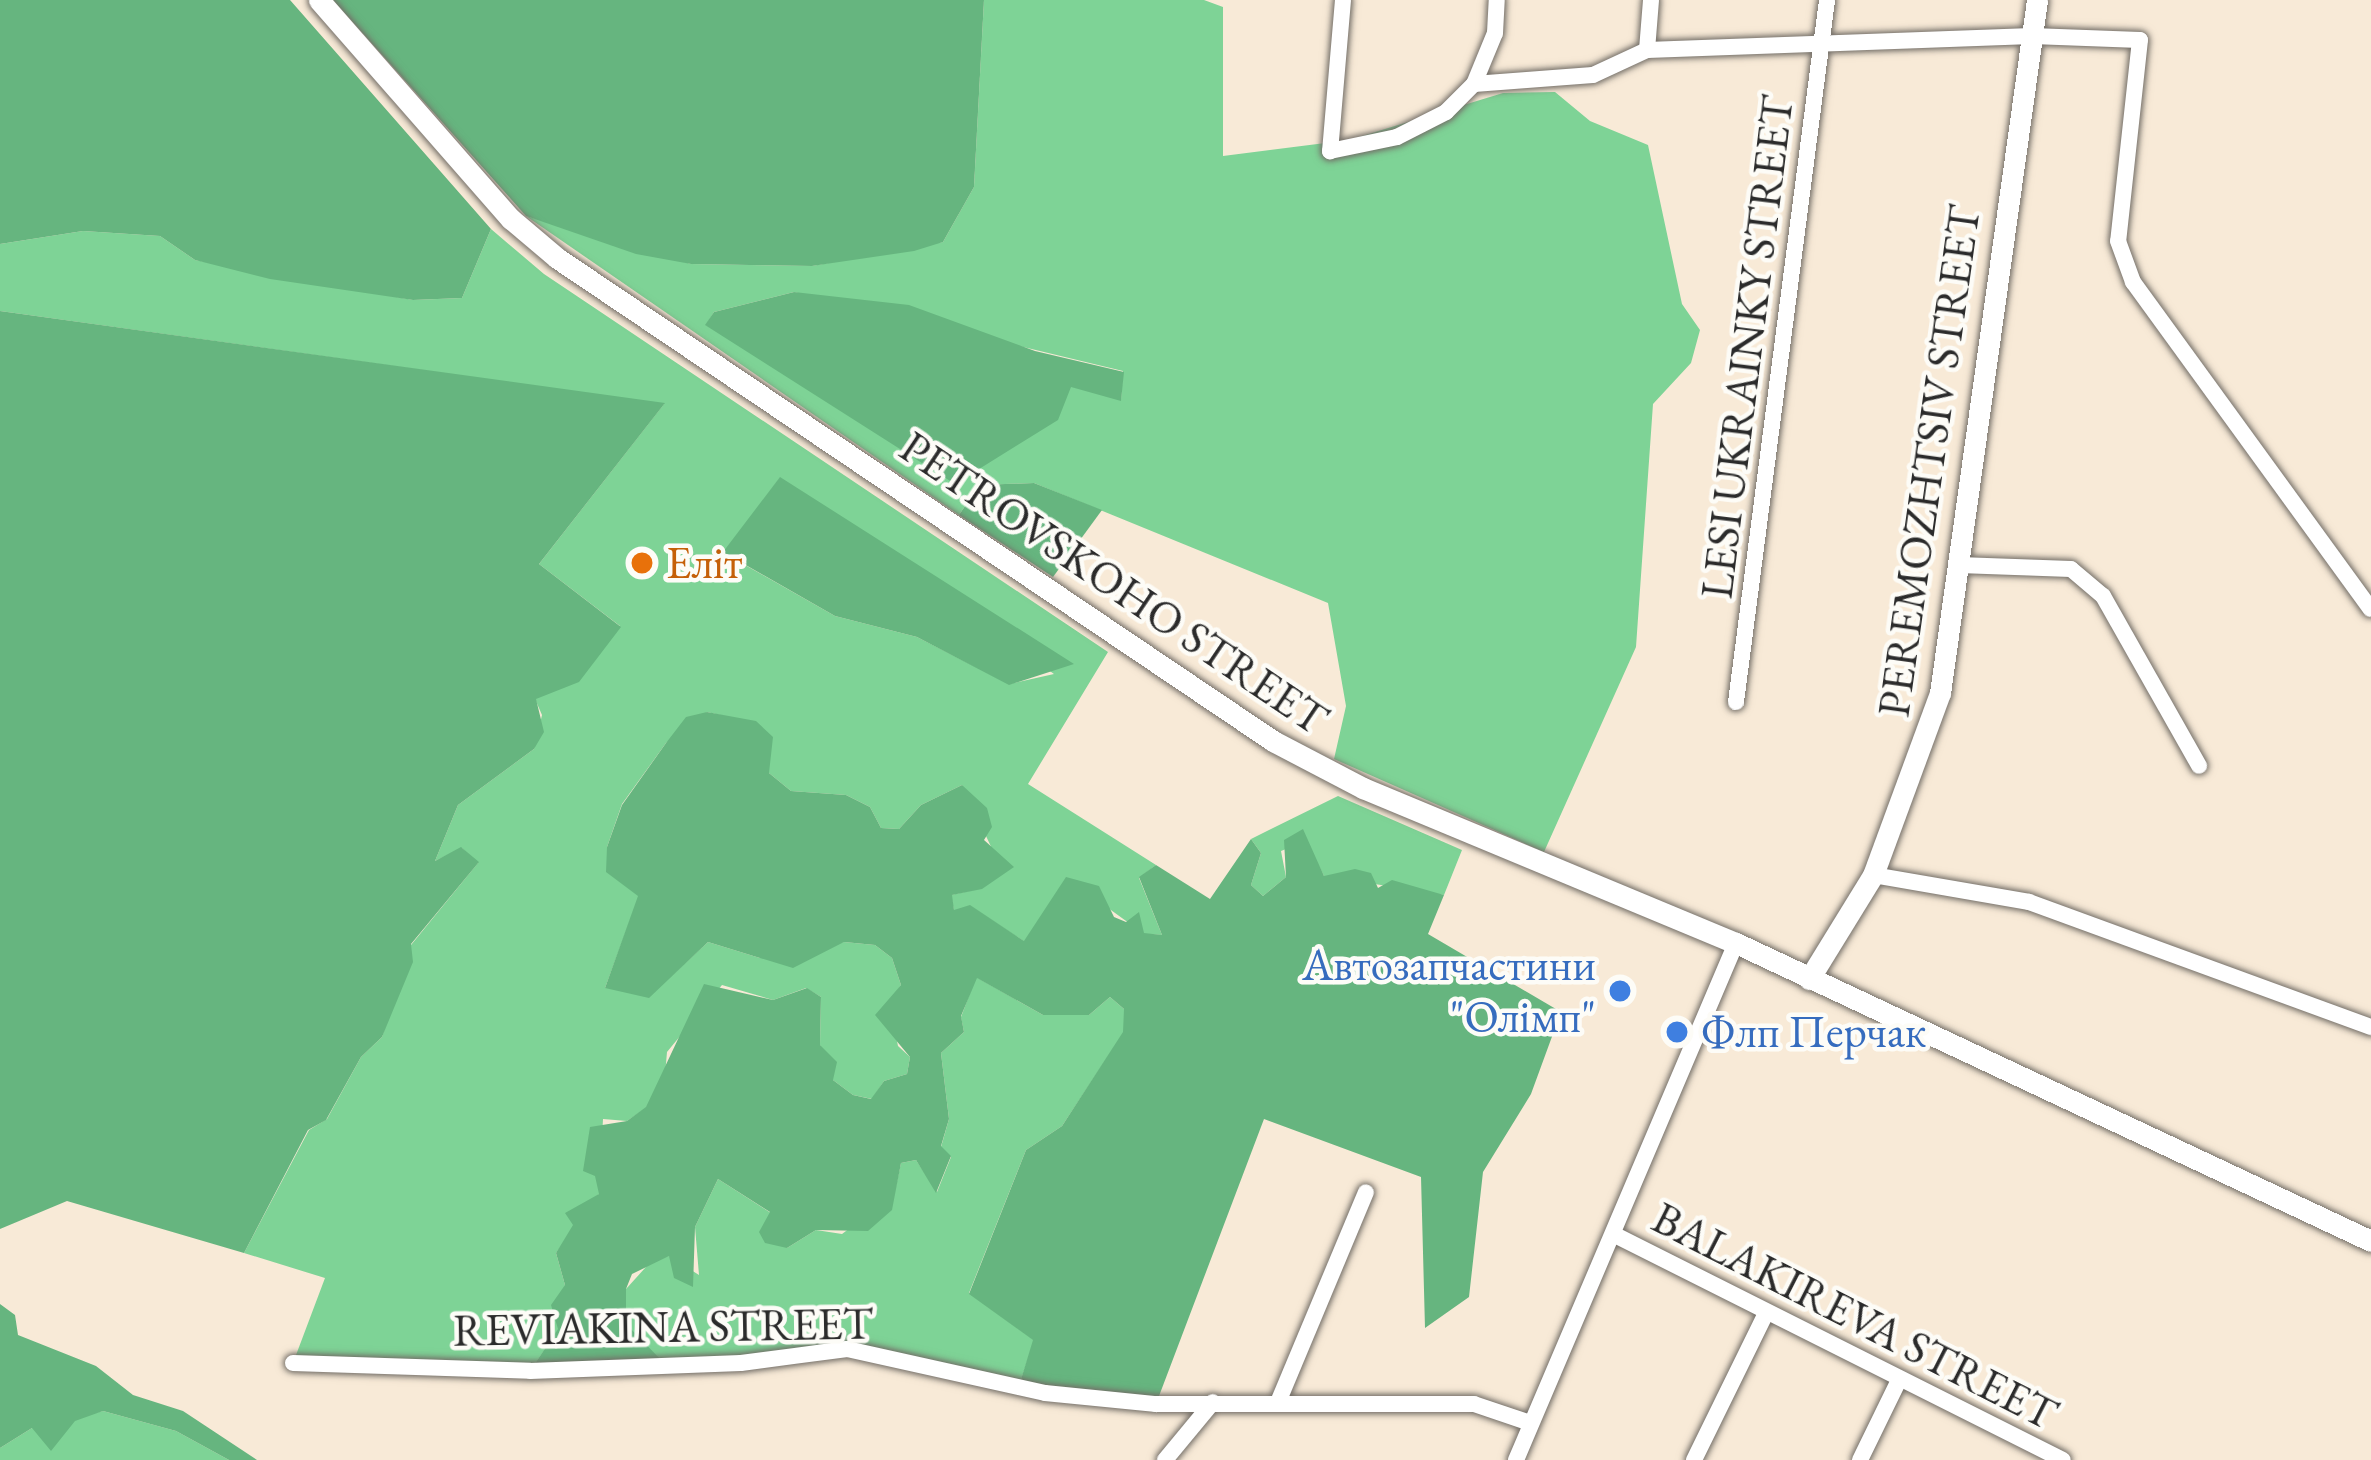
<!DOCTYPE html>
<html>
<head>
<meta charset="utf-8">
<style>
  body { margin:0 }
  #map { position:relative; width:2371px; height:1460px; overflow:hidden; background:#f8ead7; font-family:"EB Garamond",serif }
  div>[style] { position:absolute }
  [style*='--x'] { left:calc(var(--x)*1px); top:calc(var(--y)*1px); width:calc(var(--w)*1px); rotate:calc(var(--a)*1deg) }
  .green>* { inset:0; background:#7ed396 }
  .forest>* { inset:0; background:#66b57f }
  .roads { filter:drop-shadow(0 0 3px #736e67) drop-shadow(0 0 3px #736e67) }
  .minor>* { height:16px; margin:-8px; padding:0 8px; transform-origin:8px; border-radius:8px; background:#fff }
  .major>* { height:21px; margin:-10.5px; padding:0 10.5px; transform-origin:10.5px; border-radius:10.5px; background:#fff }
  .dots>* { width:33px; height:33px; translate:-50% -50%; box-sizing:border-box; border:6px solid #fdfcf7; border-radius:50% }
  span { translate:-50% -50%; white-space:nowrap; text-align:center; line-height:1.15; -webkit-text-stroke:9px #fdfcf7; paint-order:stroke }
  .street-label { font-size:45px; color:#2b2b2b }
  .food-label { font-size:45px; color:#c56008 }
  .left { translate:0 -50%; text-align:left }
  .shop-label { font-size:45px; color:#366cbe }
  .right { translate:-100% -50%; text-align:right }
</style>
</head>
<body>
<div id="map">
  <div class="green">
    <div style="clip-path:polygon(evenodd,984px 0,1204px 0,1223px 7px,1223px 156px,1349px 140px,1503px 93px,1555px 92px,1590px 121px,1648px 145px,1682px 304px,1700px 330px,1691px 363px,1653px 404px,1636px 647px,1544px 852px,1334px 759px,1346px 706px,1328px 603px,1034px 483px,979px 485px,959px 515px,526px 216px,691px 264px,812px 266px,943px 242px,974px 187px,984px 0,794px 292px,1123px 371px,1121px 400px,1070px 386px,837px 404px,706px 325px,714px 312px,794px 292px)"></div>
    <div style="clip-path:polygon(evenodd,491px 229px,544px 274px,1108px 652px,1028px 784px,1156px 865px,1139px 878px,1162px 935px,1144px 934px,1104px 905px,1061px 895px,1025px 942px,970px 906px,954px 911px,951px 895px,982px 888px,994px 853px,962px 785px,921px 805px,899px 829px,881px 828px,870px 807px,846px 795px,791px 791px,769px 773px,767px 752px,742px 720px,707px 712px,666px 743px,622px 804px,607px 847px,639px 896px,605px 988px,668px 979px,708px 942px,760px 958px,844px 942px,875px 945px,892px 958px,901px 985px,889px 1003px,898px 1046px,910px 1057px,907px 1074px,884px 1081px,872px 1099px,853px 1095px,833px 1080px,820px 1045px,821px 997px,806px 988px,773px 1000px,722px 985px,667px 1052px,665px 1075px,646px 1108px,627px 1121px,603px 1119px,599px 1194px,556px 1253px,565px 1285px,558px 1330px,530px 1371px,293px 1363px,325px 1278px,244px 1253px,309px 1130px,327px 1119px,361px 1057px,382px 1037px,411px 945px,478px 863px,462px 848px,435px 861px,458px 805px,534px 749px,542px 715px,535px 699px,620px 626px,539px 564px,664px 404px,0 311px,0 244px,83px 231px,160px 236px,195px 260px,413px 300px,462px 298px,491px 229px,780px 478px,1054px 674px,1009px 684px,917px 637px,835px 616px,724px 553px,780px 478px)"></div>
    <div style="clip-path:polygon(1338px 796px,1462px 850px,1444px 895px,1324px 876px,1306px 841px,1281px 851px,1286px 877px,1263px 896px,1251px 885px,1261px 853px,1251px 839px)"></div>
    <div style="clip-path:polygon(976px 977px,1043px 1015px,1089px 1015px,1110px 997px,1124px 1009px,1124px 1032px,1062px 1126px,1026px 1150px,969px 1293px,1034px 1340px,1019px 1386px,847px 1349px,668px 1367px,653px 1358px,626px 1324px,626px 1289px,655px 1257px,669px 1256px,699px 1275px,695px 1227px,718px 1179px,771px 1213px,787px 1248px,816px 1230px,842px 1234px,894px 1195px,901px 1163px,916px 1160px,937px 1192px,951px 1157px,941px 1147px,949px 1119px,941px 1053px,964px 1032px,961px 1017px)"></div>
    <div style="clip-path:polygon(103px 1411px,176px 1431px,229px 1460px,0 1460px,0 1448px,32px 1428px)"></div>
  </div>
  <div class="forest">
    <div style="clip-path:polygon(0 0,290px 0,491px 229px,462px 298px,413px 300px,270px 279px,195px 260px,160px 236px,83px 231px,0 244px)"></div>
    <div style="clip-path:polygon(333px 0,984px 0,974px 187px,943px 242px,914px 251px,812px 266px,691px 264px,636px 254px,526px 216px)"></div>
    <div style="clip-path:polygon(794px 292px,909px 305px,1035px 351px,1124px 372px,1121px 401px,1071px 387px,1058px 420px,955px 484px,705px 325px,714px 312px)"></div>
    <div style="clip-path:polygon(0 311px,665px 403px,539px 564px,621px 627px,579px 682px,536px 699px,544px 732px,534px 749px,458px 805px,435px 861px,461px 847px,479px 862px,411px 944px,413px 962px,382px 1037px,361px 1057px,326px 1120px,308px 1130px,244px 1253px,67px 1201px,0 1229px)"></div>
    <div style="clip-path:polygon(780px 477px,1074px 664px,1009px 685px,917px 637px,835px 616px,723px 552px)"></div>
    <div style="clip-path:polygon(1034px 483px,1102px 510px,1053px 577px,959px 515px,979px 485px)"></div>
    <div style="clip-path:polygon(707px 712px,756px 721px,773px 737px,769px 773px,791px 791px,846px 795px,870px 807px,881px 828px,899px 829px,921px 805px,962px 785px,987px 808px,992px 827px,984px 840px,1014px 867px,982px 889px,952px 895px,954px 910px,970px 905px,1024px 941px,1066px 877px,1099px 886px,1114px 917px,1126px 922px,1139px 912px,1144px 933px,1162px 935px,1139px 877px,1156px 865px,1210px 899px,1251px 839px,1261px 853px,1251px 885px,1263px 896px,1286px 877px,1284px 840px,1303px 829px,1324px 876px,1355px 869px,1371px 873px,1378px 888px,1392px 880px,1444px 895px,1428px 934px,1561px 1012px,1531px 1094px,1483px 1172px,1469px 1297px,1425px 1328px,1421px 1177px,1264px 1119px,1156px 1404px,1019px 1386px,1033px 1340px,969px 1294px,1026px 1150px,1062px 1126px,1123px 1032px,1124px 1009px,1110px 997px,1089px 1015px,1043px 1015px,977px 978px,961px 1016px,964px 1032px,941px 1053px,949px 1119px,941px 1146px,951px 1156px,936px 1193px,916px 1160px,901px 1163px,892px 1210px,868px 1231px,816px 1230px,787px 1248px,765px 1243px,759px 1232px,770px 1212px,718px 1179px,695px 1227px,693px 1287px,674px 1278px,669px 1256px,632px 1274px,626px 1289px,626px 1324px,668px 1367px,530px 1371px,558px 1329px,551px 1305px,565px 1285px,556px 1253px,573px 1225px,565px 1213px,599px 1194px,595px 1176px,583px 1171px,590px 1127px,627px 1121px,646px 1107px,704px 984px,773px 1000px,807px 988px,821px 997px,820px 1045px,837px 1062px,833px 1080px,853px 1095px,871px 1099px,884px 1081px,907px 1074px,910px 1057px,875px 1015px,901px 985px,892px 958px,875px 945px,844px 942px,793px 968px,708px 942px,649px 998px,605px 988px,638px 896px,606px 872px,607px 847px,622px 805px,666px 743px,686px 717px)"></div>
    <div style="clip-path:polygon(0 1304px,15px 1315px,18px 1335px,96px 1366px,133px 1395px,183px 1411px,257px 1460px,229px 1460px,176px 1431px,103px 1411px,75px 1421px,51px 1451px,32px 1428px,0 1448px)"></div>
  </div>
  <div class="roads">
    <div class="minor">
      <div style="--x:1343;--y:0;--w:152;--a:94.9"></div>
      <div style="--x:1330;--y:151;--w:68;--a:-11.8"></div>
      <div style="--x:1397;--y:137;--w:55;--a:-27"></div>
      <div style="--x:1446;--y:112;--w:40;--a:-45"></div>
      <div style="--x:1474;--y:84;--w:119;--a:-4.3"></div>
      <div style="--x:1593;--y:75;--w:60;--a:-24.8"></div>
      <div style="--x:1647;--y:50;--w:385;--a:-2.1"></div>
      <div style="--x:2032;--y:36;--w:108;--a:2.1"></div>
      <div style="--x:2140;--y:40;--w:202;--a:96.2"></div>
      <div style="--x:2118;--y:241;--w:44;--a:69.9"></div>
      <div style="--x:2133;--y:282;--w:404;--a:54"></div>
      <div style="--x:1647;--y:50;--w:50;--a:-85.4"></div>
      <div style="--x:1474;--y:84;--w:55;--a:-67.6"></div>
      <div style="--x:1495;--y:33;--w:33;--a:-87"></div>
      <div style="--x:1959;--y:565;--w:112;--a:2"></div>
      <div style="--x:2071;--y:569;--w:42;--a:40.2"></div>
      <div style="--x:2103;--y:596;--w:195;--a:60.5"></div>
      <div style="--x:1736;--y:702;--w:708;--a:-82.61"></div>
      <div style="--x:1873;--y:875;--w:158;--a:9.8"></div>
      <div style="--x:2029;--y:902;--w:364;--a:20.1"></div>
      <div style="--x:1615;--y:1235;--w:501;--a:26.67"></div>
      <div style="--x:293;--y:1363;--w:237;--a:1.9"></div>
      <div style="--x:530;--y:1371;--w:211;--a:-2.2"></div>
      <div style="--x:741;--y:1363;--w:107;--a:-7.5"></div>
      <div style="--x:847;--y:1349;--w:203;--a:12.5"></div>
      <div style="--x:1045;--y:1393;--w:112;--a:5.7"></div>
      <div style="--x:1156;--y:1404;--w:318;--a:0"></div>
      <div style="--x:1474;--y:1404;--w:59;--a:18.7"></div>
      <div style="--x:1279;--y:1400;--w:225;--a:-67.3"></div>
      <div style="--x:1165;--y:1460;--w:75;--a:-50.4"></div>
      <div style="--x:1516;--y:1460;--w:562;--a:-66.95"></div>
      <div style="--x:1694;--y:1460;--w:159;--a:-63.9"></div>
      <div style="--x:1860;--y:1460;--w:89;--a:-64"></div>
    </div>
    <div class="major">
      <div style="--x:319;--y:0;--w:291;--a:48.8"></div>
      <div style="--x:511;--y:219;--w:60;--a:40.3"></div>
      <div style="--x:557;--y:258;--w:864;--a:34"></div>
      <div style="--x:1273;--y:741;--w:102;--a:27.6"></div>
      <div style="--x:1363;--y:788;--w:404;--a:22.6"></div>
      <div style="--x:1736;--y:943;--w:701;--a:25.14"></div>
      <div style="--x:1809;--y:979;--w:122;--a:-58.4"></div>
      <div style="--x:1873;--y:875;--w:194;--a:-69.8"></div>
      <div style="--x:1940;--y:693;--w:700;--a:-82.03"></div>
    </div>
  </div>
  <div class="dots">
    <div style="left:642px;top:563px;background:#e8710a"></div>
    <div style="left:1620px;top:991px;background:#3f7fe0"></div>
    <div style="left:1677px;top:1032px;background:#3f7fe0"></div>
  </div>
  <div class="street-label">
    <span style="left:1747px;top:347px;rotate:-83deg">LESI UKRAINKY STREET</span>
    <span style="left:1929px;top:461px;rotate:-82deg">PEREMOZHTSIV STREET</span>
    <span style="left:1114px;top:583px;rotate:34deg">PETROVSKOHO STREET</span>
    <span style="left:1855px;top:1316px;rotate:27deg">BALAKIREVA STREET</span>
    <span style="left:663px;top:1327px;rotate:-1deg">REVIAKINA STREET</span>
  </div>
  <div class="food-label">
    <span class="left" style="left:666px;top:563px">Еліт</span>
  </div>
  <div class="shop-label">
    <span class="right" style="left:1596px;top:991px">Автозапчастини<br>"Олімп"</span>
    <span class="left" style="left:1701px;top:1032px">Флп Перчак</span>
  </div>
</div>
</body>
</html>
